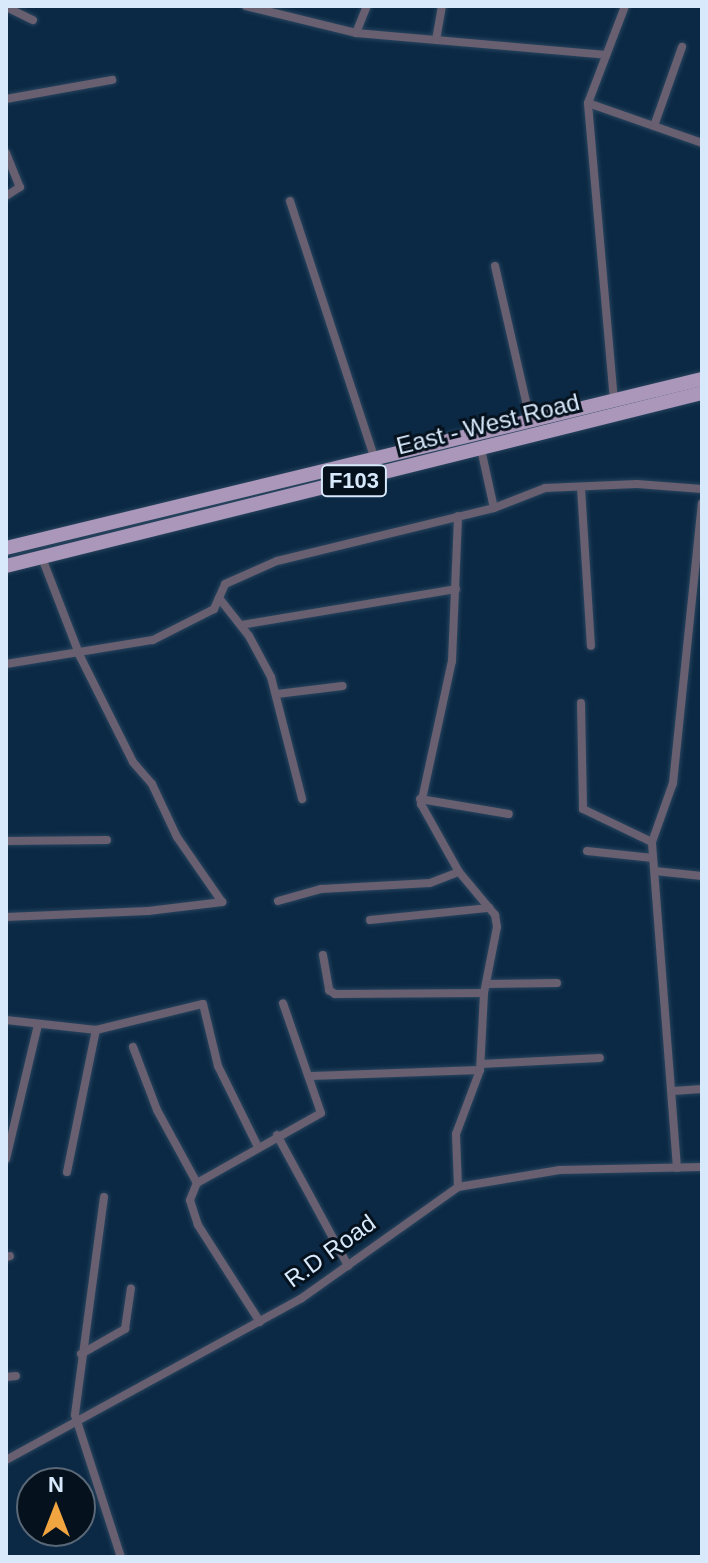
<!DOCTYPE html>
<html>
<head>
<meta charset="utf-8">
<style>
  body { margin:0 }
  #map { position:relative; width:708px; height:1563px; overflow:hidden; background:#0b2944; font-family:Arial,sans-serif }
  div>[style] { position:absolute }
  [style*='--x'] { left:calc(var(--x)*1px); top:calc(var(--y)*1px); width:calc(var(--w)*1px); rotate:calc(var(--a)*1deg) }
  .roads { filter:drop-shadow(0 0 2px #28445e) drop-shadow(0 0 2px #28445e) }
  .minor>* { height:8px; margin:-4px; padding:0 4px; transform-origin:4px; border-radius:4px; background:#685f70 }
  .primary>* { height:14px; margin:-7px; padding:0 7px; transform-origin:7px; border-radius:7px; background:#aa97b9 }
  span { translate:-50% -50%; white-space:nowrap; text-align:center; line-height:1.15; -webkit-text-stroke:6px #05111d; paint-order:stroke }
  .shield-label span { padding:2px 6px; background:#05111d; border:2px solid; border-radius:6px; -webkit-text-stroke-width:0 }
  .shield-label { font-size:22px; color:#d8e9fb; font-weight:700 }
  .street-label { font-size:24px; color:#d8e9fb }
  .frame { position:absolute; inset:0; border:8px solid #d8e9fb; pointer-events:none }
  .north { position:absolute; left:16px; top:1467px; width:80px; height:80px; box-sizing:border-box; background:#05111d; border:2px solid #596776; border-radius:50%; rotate:0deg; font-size:22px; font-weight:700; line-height:32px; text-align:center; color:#d8e9fb }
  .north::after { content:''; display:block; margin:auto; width:28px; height:36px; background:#f1a540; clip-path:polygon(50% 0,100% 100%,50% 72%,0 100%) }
</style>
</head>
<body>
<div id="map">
  <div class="roads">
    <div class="minor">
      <div style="--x:246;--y:6;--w:113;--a:13.8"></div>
      <div style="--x:356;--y:33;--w:251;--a:5"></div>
      <div style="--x:6;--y:7;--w:30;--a:26"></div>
      <div style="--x:356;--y:33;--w:29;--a:-68"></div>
      <div style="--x:436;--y:40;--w:35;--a:-80"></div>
      <div style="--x:6;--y:99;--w:108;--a:-10.2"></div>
      <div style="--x:588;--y:103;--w:121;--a:19.3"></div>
      <div style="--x:654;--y:126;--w:84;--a:-70.5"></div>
      <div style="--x:6;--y:153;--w:37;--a:68"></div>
      <div style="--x:20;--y:187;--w:17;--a:147"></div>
      <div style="--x:290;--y:201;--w:268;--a:71.8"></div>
      <div style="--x:495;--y:266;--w:157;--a:77.1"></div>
      <div style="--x:614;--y:401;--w:299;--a:-95"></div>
      <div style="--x:588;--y:103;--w:104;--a:-69.1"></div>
      <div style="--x:481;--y:449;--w:60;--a:77.6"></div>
      <div style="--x:581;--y:488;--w:158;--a:86.4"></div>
      <div style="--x:219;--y:598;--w:48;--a:51.7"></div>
      <div style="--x:249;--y:636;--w:47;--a:61.8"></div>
      <div style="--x:271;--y:677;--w:126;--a:75.7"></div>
      <div style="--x:241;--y:625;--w:218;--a:-9.5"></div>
      <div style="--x:6;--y:664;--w:149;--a:-9.3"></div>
      <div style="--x:153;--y:640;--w:68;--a:-26.9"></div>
      <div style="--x:214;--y:609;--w:27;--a:-66"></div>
      <div style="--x:225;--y:584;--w:57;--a:-23.9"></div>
      <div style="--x:277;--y:561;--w:223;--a:-13.7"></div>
      <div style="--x:494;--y:508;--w:55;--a:-21.4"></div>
      <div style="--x:545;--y:488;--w:92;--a:-2.5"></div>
      <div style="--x:637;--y:484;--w:65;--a:4.4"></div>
      <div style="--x:277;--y:694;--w:66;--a:-6.9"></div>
      <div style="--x:581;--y:703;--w:106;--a:88.9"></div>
      <div style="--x:583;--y:809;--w:76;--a:25.6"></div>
      <div style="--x:420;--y:799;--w:90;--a:9.6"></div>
      <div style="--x:6;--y:841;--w:101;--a:-0.6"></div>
      <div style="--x:587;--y:851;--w:66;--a:6.1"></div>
      <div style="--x:655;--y:871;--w:47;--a:6.1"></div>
      <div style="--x:278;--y:901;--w:45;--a:-15.6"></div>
      <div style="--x:321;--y:889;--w:109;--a:-3.2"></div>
      <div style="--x:430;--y:883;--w:31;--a:-21"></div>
      <div style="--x:6;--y:917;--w:142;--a:-2.4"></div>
      <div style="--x:148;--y:911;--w:75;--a:-6.9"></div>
      <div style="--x:222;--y:902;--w:79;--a:-124.7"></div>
      <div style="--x:177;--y:837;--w:59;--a:-115.3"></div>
      <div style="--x:152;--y:784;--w:29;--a:-131"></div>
      <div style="--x:133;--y:762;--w:119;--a:-116.6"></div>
      <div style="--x:80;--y:656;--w:105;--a:-111.2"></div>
      <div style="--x:370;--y:920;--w:120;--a:-5.8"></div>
      <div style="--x:323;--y:955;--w:36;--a:80"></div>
      <div style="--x:329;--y:990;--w:7;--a:34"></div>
      <div style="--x:335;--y:994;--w:149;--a:-0.4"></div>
      <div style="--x:486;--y:984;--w:71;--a:-0.8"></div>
      <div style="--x:6;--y:1020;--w:91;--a:6.3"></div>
      <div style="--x:96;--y:1030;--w:110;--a:-13.7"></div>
      <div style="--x:203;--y:1004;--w:64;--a:76.4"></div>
      <div style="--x:218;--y:1066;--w:88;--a:63.7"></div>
      <div style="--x:133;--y:1047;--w:67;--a:69.1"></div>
      <div style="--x:157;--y:1110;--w:83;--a:61.3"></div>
      <div style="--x:481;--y:1064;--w:119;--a:-2.9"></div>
      <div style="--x:311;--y:1076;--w:169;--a:-2"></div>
      <div style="--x:673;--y:1091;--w:29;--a:-4"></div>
      <div style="--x:277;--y:1135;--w:149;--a:61.5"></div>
      <div style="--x:6;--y:1159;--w:138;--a:-76.6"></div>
      <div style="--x:677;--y:1168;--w:327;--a:-94.4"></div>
      <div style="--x:652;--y:842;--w:63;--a:-70.4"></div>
      <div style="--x:673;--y:783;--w:281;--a:-84.1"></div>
      <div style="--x:67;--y:1172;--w:145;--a:-78.5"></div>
      <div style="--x:458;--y:1187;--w:53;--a:-92.2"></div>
      <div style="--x:456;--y:1134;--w:68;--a:-69.4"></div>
      <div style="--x:480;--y:1070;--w:77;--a:-87"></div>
      <div style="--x:484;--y:993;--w:67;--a:-78.9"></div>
      <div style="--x:497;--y:927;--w:12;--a:-99"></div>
      <div style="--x:495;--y:915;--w:56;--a:-129.9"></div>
      <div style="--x:459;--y:872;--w:78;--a:-119.2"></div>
      <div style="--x:421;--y:804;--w:146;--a:-77.8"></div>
      <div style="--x:452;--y:661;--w:145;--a:-87.6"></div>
      <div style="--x:104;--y:1197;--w:220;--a:97.6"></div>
      <div style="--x:75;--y:1415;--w:149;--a:72.1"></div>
      <div style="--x:6;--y:1257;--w:4;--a:-14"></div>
      <div style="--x:260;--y:1322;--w:115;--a:-122.6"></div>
      <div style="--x:198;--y:1225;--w:26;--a:-108"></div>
      <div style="--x:190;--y:1200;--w:18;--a:-68"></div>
      <div style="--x:197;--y:1183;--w:142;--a:-29.4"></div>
      <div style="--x:321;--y:1113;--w:116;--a:-109.1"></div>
      <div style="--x:81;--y:1354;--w:51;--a:-29.6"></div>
      <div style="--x:125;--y:1329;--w:41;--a:-81.7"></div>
      <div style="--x:6;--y:1377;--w:10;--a:-6"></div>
      <div style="--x:6;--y:1460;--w:337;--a:-28.7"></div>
      <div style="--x:302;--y:1298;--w:191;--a:-35.4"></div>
      <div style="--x:458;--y:1187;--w:103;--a:-9.5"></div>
      <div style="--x:560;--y:1170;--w:142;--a:-1.2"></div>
    </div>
    <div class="primary">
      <div style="--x:6;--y:548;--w:716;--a:-13.65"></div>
      <div style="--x:6;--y:566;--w:717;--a:-13.96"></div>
    </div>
  </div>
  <div class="shield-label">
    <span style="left:354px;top:481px">F103</span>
  </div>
  <div class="street-label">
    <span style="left:488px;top:424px;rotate:-14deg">East - West Road</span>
    <span style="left:330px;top:1251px;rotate:-36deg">R.D Road</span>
  </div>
  <div class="frame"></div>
  <div class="north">N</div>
</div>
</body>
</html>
